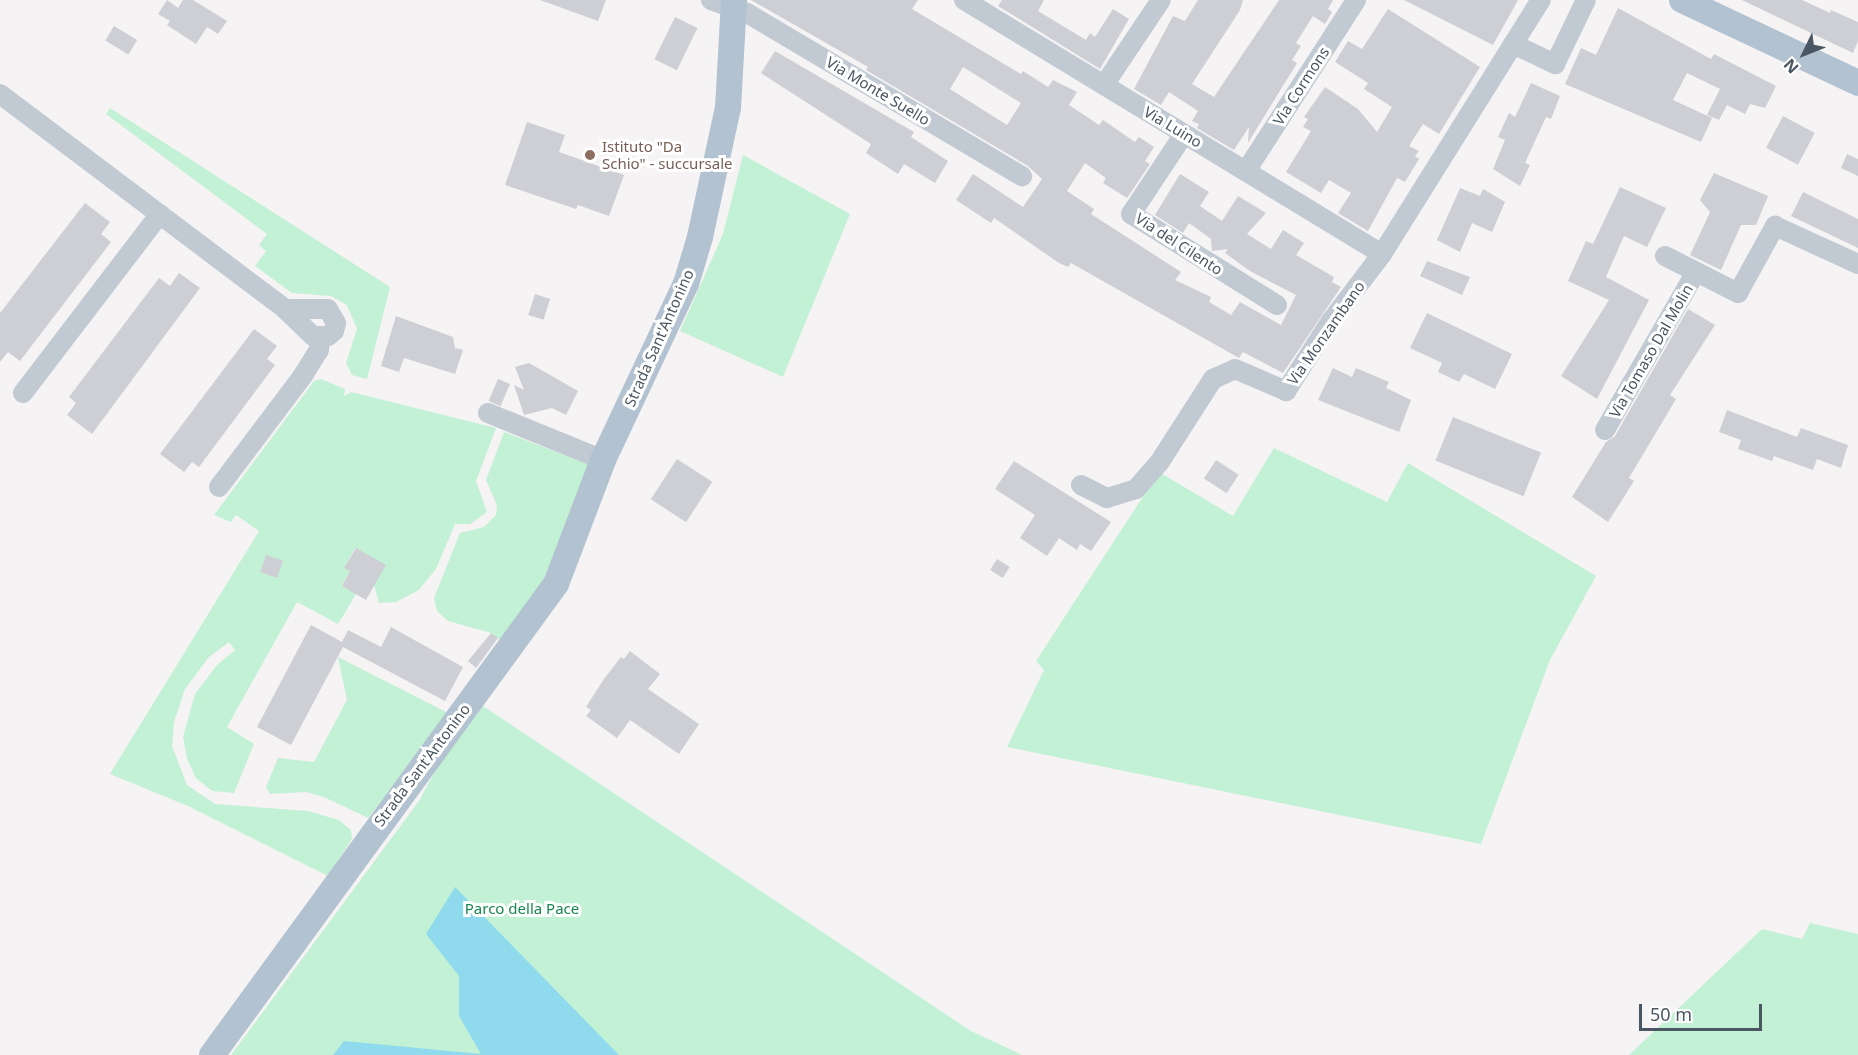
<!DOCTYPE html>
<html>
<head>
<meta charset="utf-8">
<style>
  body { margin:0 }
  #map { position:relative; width:1858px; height:1055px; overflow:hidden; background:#f5f3f3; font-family:"Noto Sans",sans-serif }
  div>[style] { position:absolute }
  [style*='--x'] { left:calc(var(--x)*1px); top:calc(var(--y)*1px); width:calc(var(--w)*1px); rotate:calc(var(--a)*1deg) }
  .green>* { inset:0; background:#c3f1d5 }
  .water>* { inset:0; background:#90daee }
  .building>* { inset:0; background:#cdcfd5; transform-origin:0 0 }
  .minor>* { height:20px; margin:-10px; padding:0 10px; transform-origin:10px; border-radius:10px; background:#c1cad2 }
  .major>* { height:26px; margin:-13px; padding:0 13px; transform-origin:13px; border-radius:13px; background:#b3c2d1 }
  .dots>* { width:16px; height:16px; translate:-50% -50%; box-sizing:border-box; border:3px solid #fff; border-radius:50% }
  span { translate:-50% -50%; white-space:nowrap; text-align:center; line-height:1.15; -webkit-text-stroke:6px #fff; paint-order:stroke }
  .street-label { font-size:15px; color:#4a5661 }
  .education-label { font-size:15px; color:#785e54 }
  .left { translate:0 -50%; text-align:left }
  .park-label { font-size:15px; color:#17864f }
  .north { position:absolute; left:1774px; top:24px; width:60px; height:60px; -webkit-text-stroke:4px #fff; paint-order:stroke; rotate:227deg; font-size:16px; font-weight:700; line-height:24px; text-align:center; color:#4a5661 }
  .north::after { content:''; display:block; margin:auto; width:21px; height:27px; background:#4a5661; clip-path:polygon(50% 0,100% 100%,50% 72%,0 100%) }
  .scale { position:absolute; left:1639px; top:1004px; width:123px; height:27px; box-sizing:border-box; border:3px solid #4a5661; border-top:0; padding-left:8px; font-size:18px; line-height:21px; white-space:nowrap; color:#4a5661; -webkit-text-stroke:4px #fff; paint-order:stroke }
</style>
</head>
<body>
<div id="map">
  <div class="green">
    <div style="clip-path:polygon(110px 108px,390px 287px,367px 379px,352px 375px,346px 363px,357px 329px,347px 305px,331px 296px,292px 293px,255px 266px,266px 251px,259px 245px,267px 234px,106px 114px)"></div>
    <div style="clip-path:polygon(743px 155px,850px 214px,783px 377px,680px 331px,723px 234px)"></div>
    <div style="clip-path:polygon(321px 379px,345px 389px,344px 396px,351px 392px,496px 428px,476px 481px,487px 512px,470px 524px,455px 524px,436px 569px,419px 590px,396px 602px,379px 603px,374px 585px,385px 565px,355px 548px,344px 568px,350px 571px,342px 585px,356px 594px,338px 624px,297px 602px,227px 727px,254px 744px,234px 793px,212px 791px,196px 778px,187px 759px,183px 737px,195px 694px,217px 665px,235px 650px,229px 642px,209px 657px,185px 689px,174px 722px,172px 746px,187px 785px,215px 804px,308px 811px,339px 820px,351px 830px,352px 839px,328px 876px,188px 806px,110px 774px,259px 531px,236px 515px,231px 522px,214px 515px,314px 381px)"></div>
    <div style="clip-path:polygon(504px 432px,588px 464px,546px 576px,504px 643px,491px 633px,448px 621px,437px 611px,434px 598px,460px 533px,484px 527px,496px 515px,497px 505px,486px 480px)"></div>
    <div style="clip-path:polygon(1274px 448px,1387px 502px,1408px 463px,1596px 576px,1550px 660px,1481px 844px,1007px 747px,1044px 670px,1036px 661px,1159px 472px,1233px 516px)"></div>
    <div style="clip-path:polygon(338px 657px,450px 714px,368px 818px,324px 797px,306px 792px,270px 794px,266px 787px,278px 758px,314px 762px,347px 700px)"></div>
    <div style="clip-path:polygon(483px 706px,971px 1031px,1022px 1055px,231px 1055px,419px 801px,441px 760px)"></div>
    <div style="clip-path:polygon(1810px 923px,1858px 934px,1858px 1055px,1629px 1055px,1762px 929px,1802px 939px)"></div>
  </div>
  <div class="water">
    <div style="clip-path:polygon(455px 887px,619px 1055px,333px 1055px,344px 1041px,481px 1054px,459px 1016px,459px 976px,426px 934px)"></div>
  </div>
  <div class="building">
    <div style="clip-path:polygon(167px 0,178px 8px,183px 0,193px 0,227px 21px,218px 34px,207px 27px,196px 44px,167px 25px,170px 21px,158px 14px)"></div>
    <div style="clip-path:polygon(540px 0,606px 0,598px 21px)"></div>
    <div style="clip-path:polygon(evenodd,751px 0,918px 0,912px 9px,1021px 74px,1023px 71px,1048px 87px,1053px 80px,1077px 92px,1069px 105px,1099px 125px,1103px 120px,1135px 142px,1139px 137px,1154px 147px,1145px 161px,1150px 164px,1127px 198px,1103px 183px,1106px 178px,1085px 163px,1067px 191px,1094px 209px,1091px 214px,1181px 272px,1175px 280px,1211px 297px,1209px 302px,1231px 315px,1240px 302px,1281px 325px,1296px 295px,1250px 271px,1225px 253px,1228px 249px,1212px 251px,1211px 239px,1189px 223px,1183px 233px,1155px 215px,1180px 174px,1209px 192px,1200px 206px,1222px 221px,1238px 196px,1266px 213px,1247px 234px,1271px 249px,1283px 230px,1304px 243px,1296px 255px,1334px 277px,1332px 282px,1341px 287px,1283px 373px,1243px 352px,1239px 358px,1071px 263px,1068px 267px,1059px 263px,994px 218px,991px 223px,956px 200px,973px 174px,1023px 207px,1042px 179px,1028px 166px,866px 70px,868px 67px,751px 0,963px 67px,1021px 103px,1007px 125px,950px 89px,963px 67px)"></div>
    <div style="clip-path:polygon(1002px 0,1044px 0,1038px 11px,1086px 40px,1090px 33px,1095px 37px,1113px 9px,1129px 19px,1100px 69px,998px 6px)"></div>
    <div style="clip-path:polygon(1198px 0,1243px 0,1240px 10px,1192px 84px,1214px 97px,1279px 0,1333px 0,1328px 9px,1332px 12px,1325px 24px,1313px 16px,1296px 43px,1301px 46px,1292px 60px,1297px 63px,1248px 143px,1249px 127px,1234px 150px,1197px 128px,1199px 124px,1192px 121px,1198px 111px,1169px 92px,1161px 105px,1134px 89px,1173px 16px,1185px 21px)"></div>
    <div style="clip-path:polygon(1404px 0,1518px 0,1493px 45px)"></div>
    <div style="clip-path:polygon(1742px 0,1802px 0,1830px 13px,1831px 10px,1858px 22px,1858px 41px,1853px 53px)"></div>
    <div style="clip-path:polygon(1618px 8px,1711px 59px,1714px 54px,1776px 86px,1765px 108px,1750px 104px,1745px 114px,1727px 105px,1719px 120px,1707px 115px,1720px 89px,1687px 73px,1673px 100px,1712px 118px,1701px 142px,1565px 84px,1581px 48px,1596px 55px)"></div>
    <div style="clip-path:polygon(1388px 9px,1480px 67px,1439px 134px,1423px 124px,1409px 146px,1419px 151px,1415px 156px,1419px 159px,1405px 182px,1397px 178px,1368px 231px,1338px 213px,1351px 193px,1329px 180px,1321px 193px,1286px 172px,1311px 131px,1303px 127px,1308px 119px,1304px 117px,1325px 87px,1358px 109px,1377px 132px,1392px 107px,1364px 89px,1368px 83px,1335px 62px,1348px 41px,1362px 49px)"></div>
    <div style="left:675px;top:17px;width:25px;height:47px;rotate:26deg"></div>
    <div style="left:114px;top:26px;width:27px;height:17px;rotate:31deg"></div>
    <div style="clip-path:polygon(775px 51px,914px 132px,911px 137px,948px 161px,935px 183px,904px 164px,898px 174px,866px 153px,871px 144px,761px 73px)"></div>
    <div style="clip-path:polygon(1531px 83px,1560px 96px,1551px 119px,1546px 117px,1525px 163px,1530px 165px,1520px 186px,1493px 169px,1505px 140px,1498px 137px,1509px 113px,1515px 117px)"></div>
    <div style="left:1783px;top:116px;width:36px;height:36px;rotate:28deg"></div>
    <div style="clip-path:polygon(527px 122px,565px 135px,559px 152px,624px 175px,609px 216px,578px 205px,576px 209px,505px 185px)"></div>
    <div style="clip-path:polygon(1847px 154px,1858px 159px,1858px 176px,1841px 168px)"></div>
    <div style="clip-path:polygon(1714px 173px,1768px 196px,1756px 225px,1741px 225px,1721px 270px,1690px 255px,1710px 212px,1700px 200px)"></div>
    <div style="clip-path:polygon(1620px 187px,1666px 208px,1647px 247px,1624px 236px,1606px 277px,1649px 300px,1597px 399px,1561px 376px,1609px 300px,1568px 281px,1586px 241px,1593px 244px)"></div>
    <div style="clip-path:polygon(1460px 188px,1480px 196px,1483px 189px,1505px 202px,1492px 232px,1472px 223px,1460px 252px,1437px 240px)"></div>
    <div style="clip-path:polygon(1803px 192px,1858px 219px,1858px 248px,1791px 216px)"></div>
    <div style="clip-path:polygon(85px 203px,110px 222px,101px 234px,111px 242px,20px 361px,8px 352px,0 362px,0 313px)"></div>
    <div style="clip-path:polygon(1427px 261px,1470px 277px,1462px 295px,1420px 276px)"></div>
    <div style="clip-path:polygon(179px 273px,200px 288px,92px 434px,67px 415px,76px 403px,69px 397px,159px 278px,170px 286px)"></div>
    <div style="left:535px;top:294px;width:16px;height:22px;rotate:18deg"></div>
    <div style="clip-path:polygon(1688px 309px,1715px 325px,1670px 395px,1676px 399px,1629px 478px,1634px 481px,1608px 522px,1572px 497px,1606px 442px,1615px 436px)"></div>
    <div style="clip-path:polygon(1427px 313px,1512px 354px,1495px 389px,1464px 374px,1459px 382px,1438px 372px,1442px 363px,1410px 348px)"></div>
    <div style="clip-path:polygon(396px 316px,453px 337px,455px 348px,463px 350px,455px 374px,404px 358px,399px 372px,381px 366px)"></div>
    <div style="clip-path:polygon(254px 329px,277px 346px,267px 359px,275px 365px,199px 467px,192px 462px,184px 472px,160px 454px)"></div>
    <div style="clip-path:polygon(529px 363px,578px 391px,566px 415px,552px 408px,524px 415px,514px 385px,524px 390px,515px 367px)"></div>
    <div style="clip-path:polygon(1333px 368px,1352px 377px,1356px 368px,1389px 382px,1386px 388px,1411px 400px,1399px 432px,1318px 400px)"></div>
    <div style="left:498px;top:379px;width:13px;height:24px;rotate:23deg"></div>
    <div style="clip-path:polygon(1727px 410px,1797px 437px,1801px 428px,1848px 445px,1841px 468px,1817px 459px,1813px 470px,1774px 456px,1772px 461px,1738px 449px,1741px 440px,1719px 432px)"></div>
    <div style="left:1453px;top:417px;width:95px;height:47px;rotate:22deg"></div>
    <div style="left:677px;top:459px;width:42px;height:48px;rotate:33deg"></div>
    <div style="left:1216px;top:460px;width:27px;height:22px;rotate:33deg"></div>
    <div style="clip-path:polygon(1014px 461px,1111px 522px,1091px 551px,1080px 544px,1077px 550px,1059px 538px,1047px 556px,1020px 538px,1035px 515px,995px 489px)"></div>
    <div style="clip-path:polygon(356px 548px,386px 565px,366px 600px,342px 586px,350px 571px,344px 568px)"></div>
    <div style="left:266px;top:555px;width:18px;height:18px;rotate:19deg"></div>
    <div style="left:997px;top:559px;width:15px;height:13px;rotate:32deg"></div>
    <div style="clip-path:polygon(311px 625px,342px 642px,348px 630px,381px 647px,391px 627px,463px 667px,445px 701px,343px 647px,291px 745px,257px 727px)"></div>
    <div style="clip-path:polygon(491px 633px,498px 638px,476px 668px,468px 661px)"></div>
    <div style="clip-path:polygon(630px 651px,660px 674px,648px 689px,699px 724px,679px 754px,630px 720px,617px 738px,586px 716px,591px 710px,586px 707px,604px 679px,621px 657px,624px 659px)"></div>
  </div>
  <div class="minor">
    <div style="--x:711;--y:0;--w:38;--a:20"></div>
    <div style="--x:747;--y:13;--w:320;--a:30.7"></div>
    <div style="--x:964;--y:0;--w:489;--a:31.3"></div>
    <div style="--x:1513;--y:44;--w:47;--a:25.5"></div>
    <div style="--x:1555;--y:64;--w:71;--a:-64.2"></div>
    <div style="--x:1104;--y:85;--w:102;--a:-56.2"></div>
    <div style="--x:0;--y:94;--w:357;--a:37"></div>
    <div style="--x:285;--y:309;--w:39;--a:44"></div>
    <div style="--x:313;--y:336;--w:15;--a:0"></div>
    <div style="--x:328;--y:336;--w:8;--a:-40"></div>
    <div style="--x:334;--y:331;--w:8;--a:-76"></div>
    <div style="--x:336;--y:323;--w:16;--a:-120"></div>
    <div style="--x:328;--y:309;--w:43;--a:180"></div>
    <div style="--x:1184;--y:134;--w:96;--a:123.5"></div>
    <div style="--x:1131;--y:214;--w:172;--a:31.9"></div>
    <div style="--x:1246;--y:171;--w:203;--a:-57.2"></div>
    <div style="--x:1665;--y:256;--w:82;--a:26.9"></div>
    <div style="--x:1738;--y:293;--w:77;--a:-61.1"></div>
    <div style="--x:1775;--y:226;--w:91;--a:24.6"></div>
    <div style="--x:23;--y:393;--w:225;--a:-52.6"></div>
    <div style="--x:488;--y:413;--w:124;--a:22.2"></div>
    <div style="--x:1605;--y:430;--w:182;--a:-60.1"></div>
    <div style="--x:1081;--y:485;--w:29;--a:27"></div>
    <div style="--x:1107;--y:498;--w:30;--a:-17"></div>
    <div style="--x:1136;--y:489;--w:35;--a:-49"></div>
    <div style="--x:1159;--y:463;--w:100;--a:-57.3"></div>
    <div style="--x:1213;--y:379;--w:24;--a:-24"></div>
    <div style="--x:1235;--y:369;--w:56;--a:23.3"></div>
    <div style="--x:1286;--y:391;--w:83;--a:-57.3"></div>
    <div style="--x:1331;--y:321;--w:84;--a:-52.7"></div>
    <div style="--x:1382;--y:254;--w:300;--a:-58"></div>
    <div style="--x:219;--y:487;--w:138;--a:-53"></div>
    <div style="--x:302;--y:377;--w:32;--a:-58"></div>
    <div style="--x:319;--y:350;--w:12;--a:-85"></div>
  </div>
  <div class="major">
    <div style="--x:1682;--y:0;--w:195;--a:25.2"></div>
    <div style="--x:212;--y:1055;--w:583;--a:-53.86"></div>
    <div style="--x:556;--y:584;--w:133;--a:-69.2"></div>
    <div style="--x:603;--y:460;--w:195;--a:-64.8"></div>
    <div style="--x:686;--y:284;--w:49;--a:-73.4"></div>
    <div style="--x:700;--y:237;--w:132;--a:-77.8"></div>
    <div style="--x:728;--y:108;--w:108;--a:-86.8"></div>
  </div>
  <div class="dots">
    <div style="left:590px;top:155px;background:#8d6e63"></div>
  </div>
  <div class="street-label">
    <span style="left:1301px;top:86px;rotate:-57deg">Via Cormons</span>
    <span style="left:878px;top:91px;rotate:31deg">Via Monte Suello</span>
    <span style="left:1173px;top:127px;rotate:31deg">Via Luino</span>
    <span style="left:1179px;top:244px;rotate:33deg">Via del Cilento</span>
    <span style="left:1326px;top:333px;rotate:-55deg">Via Monzambano</span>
    <span style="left:659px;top:338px;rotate:-66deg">Strada Sant'Antonino</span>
    <span style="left:1651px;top:351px;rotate:-60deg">Via Tomaso Dal Molin</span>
    <span style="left:422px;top:765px;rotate:-53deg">Strada Sant'Antonino</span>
  </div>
  <div class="education-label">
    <span class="left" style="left:602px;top:155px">Istituto "Da<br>Schio" - succursale</span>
  </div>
  <div class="park-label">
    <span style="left:522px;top:909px">Parco della Pace</span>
  </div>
  <div class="north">N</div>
  <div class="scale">50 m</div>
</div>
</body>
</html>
